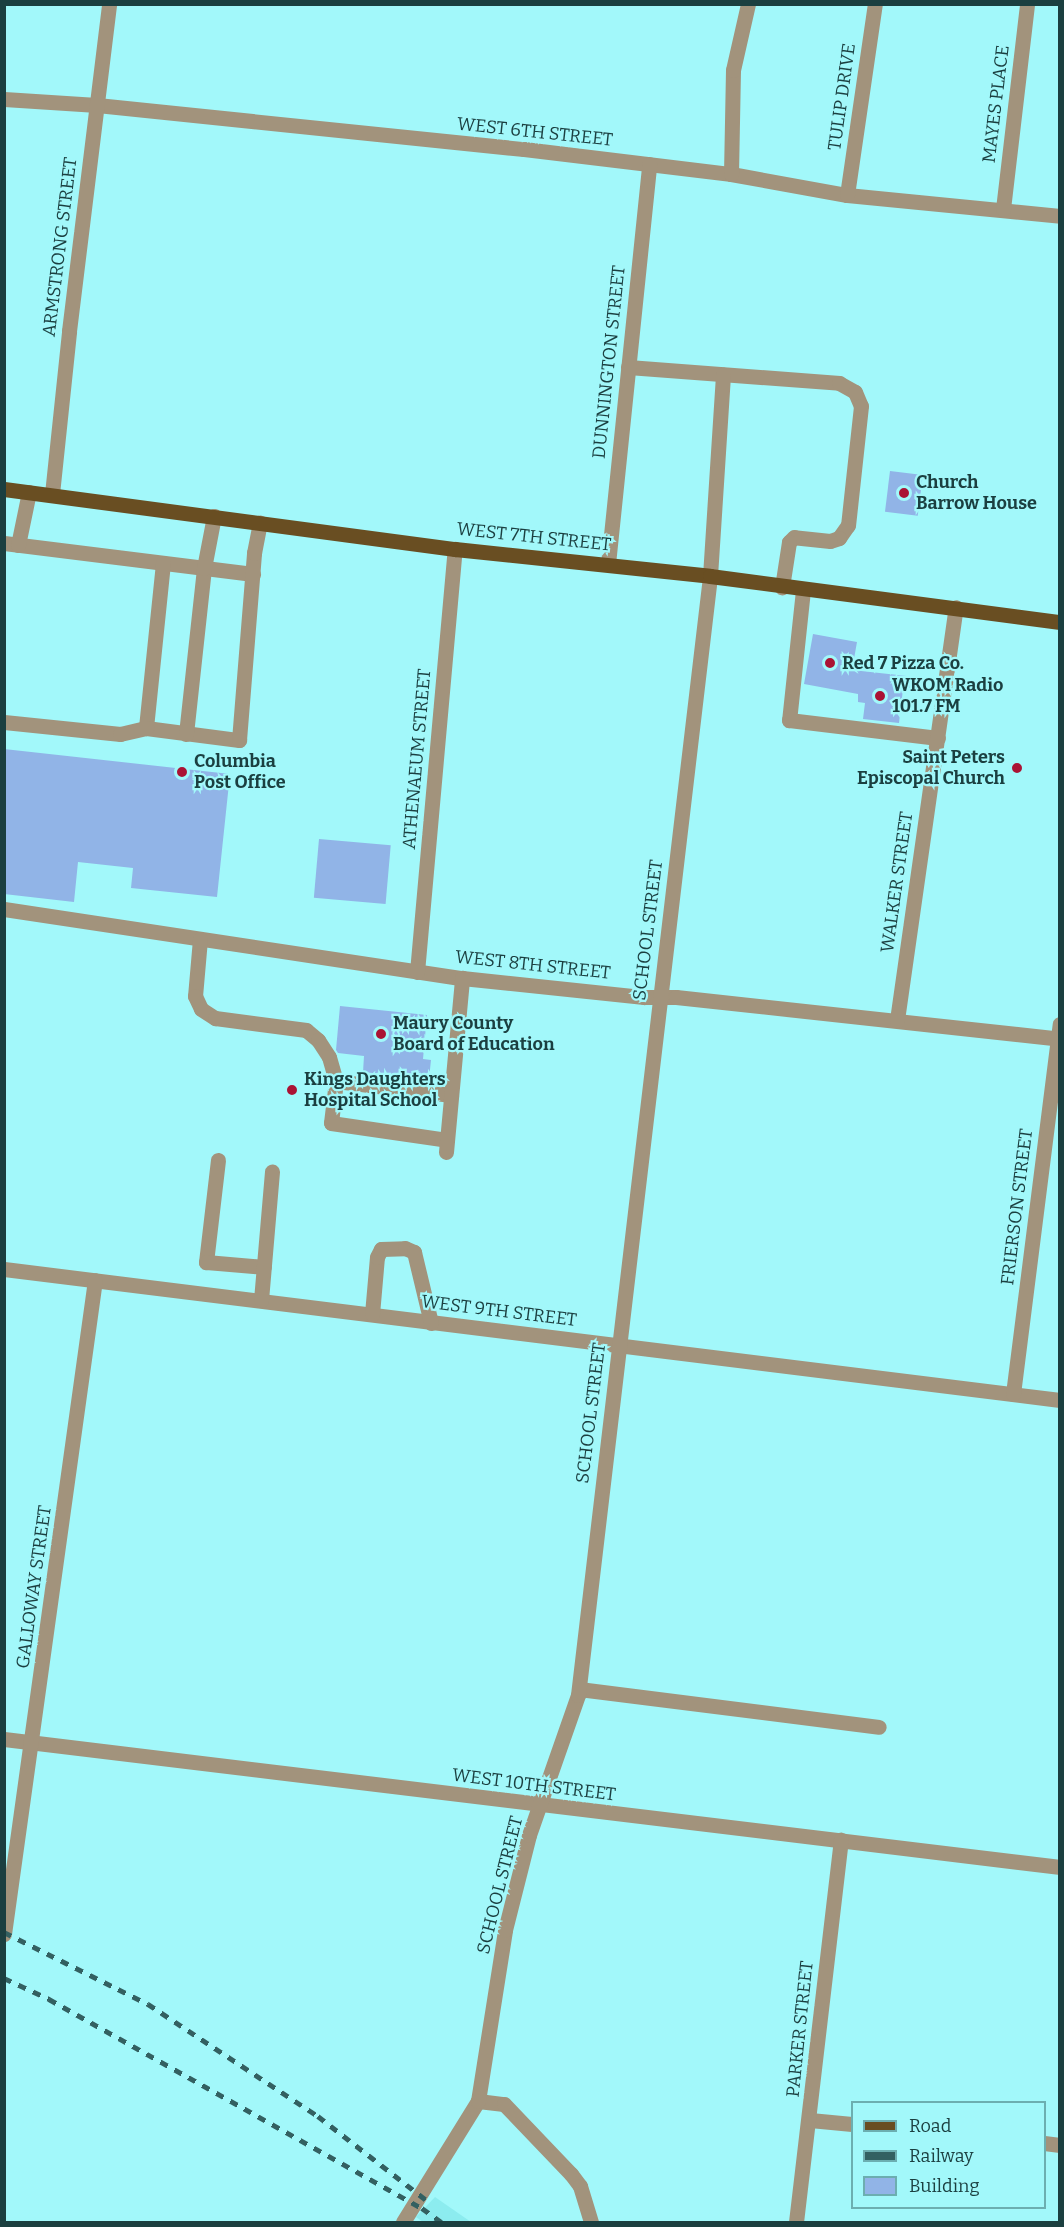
<!DOCTYPE html>
<html>
<head>
<meta charset="utf-8">
<style>
  body { margin:0 }
  #map { position:relative; width:1064px; height:2227px; overflow:hidden; background:#a2f8fa; font-family:Bitter,serif }
  div>[style] { position:absolute }
  [style*='--x'] { left:calc(var(--x)*1px); top:calc(var(--y)*1px); width:calc(var(--w)*1px); rotate:calc(var(--a)*1deg) }
  .built>* { inset:0; background:#8cecef }
  .building>* { inset:0; background:#91b4e7; transform-origin:0 0 }
  .minor>* { height:15px; margin:-7.5px; padding:0 7.5px; transform-origin:7.5px; border-radius:7.5px; background:#a2937c }
  .major>* { height:15px; margin:-7.5px; padding:0 7.5px; transform-origin:7.5px; border-radius:7.5px; background:#694e22 }
  .rail>* { height:4.5px; margin-top:-2.25px; transform-origin:0; background:repeating-linear-gradient(90deg,#336061 0 8px,transparent 0 16px) }
  .dots>* { width:16px; height:16px; translate:-50% -50%; box-sizing:border-box; border:3px solid #a2f8fa; border-radius:50% }
  span { translate:-50% -50%; white-space:nowrap; text-align:center; line-height:1.15; -webkit-text-stroke:4.5px #a2f8fa; paint-order:stroke }
  .street-label { font-size:18px; color:#1b3f40 }
  .poi-label { font-size:18px; color:#1b3f40; font-weight:700 }
  .left { translate:0 -50%; text-align:left }
  .right { translate:-100% -50%; text-align:right }
  .frame { position:absolute; inset:0; border:6px solid #1b3f40; pointer-events:none }
  .legend { position:absolute; left:851px; top:2101px; width:195px; height:108px; box-sizing:border-box; background:#a2f8fa; border:2px solid #6caeb0; margin:0; padding:8px 10px; list-style:none; font-size:18px; color:#1b3f40 }
  .legend li { display:flex; align-items:center; gap:12px; height:30px }
  .legend b { width:30px; border:2px solid #6caeb0 }
</style>
</head>
<body>
<div id="map">
  <div class="built">
    <div style="clip-path:polygon(435px 2197px,471px 2222px,423px 2222px,416px 2217px)"></div>
  </div>
  <div class="building">
    <div style="left:890px;top:471px;width:33px;height:41px;rotate:7deg"></div>
    <div style="clip-path:polygon(813px 634px,857px 642px,852px 670px,916px 677px,915px 691px,903px 689px,899px 723px,863px 719px,865px 703px,858px 702px,858px 694px,804px 684px)"></div>
    <div style="clip-path:polygon(4px 749px,230px 774px,217px 897px,131px 888px,133px 868px,78px 862px,74px 902px,4px 894px)"></div>
    <div style="left:319px;top:839px;width:72px;height:59px;rotate:5deg"></div>
    <div style="clip-path:polygon(340px 1006px,427px 1015px,423px 1059px,431px 1060px,429px 1079px,363px 1072px,364px 1056px,338px 1053px,336px 1050px)"></div>
  </div>
  <div class="minor">
    <div style="--x:4;--y:99;--w:93;--a:3.7"></div>
    <div style="--x:97;--y:105;--w:429;--a:5.9"></div>
    <div style="--x:524;--y:149;--w:209;--a:6.9"></div>
    <div style="--x:731;--y:174;--w:118;--a:10.3"></div>
    <div style="--x:847;--y:195;--w:214;--a:5.6"></div>
    <div style="--x:731;--y:174;--w:104;--a:-88.9"></div>
    <div style="--x:733;--y:70;--w:68;--a:-77.2"></div>
    <div style="--x:847;--y:195;--w:193;--a:-81.7"></div>
    <div style="--x:1003;--y:209;--w:206;--a:-83.3"></div>
    <div style="--x:628;--y:367;--w:212;--a:4.3"></div>
    <div style="--x:839;--y:383;--w:18;--a:29"></div>
    <div style="--x:855;--y:392;--w:15;--a:67"></div>
    <div style="--x:861;--y:406;--w:120;--a:96.2"></div>
    <div style="--x:848;--y:525;--w:16;--a:125"></div>
    <div style="--x:839;--y:538;--w:9;--a:162"></div>
    <div style="--x:830;--y:541;--w:36;--a:-174"></div>
    <div style="--x:794;--y:537;--w:7;--a:135"></div>
    <div style="--x:789;--y:542;--w:46;--a:98.8"></div>
    <div style="--x:52;--y:494;--w:164;--a:-84"></div>
    <div style="--x:69;--y:331;--w:329;--a:-83"></div>
    <div style="--x:4;--y:543;--w:251;--a:7.1"></div>
    <div style="--x:18;--y:545;--w:54;--a:-78.3"></div>
    <div style="--x:163;--y:563;--w:166;--a:95.9"></div>
    <div style="--x:146;--y:728;--w:94;--a:7.4"></div>
    <div style="--x:239;--y:740;--w:188;--a:-85.4"></div>
    <div style="--x:254;--y:553;--w:31;--a:-79"></div>
    <div style="--x:608;--y:564;--w:402;--a:-84.1"></div>
    <div style="--x:803;--y:590;--w:131;--a:96.1"></div>
    <div style="--x:789;--y:720;--w:150;--a:6.9"></div>
    <div style="--x:4;--y:722;--w:117;--a:5.9"></div>
    <div style="--x:120;--y:734;--w:27;--a:-13"></div>
    <div style="--x:186;--y:734;--w:167;--a:-83.8"></div>
    <div style="--x:204;--y:568;--w:53;--a:-79.1"></div>
    <div style="--x:4;--y:909;--w:463;--a:8.6"></div>
    <div style="--x:462;--y:978;--w:183;--a:6"></div>
    <div style="--x:644;--y:997;--w:32;--a:0"></div>
    <div style="--x:676;--y:997;--w:386;--a:6.2"></div>
    <div style="--x:200;--y:939;--w:57;--a:95"></div>
    <div style="--x:195;--y:996;--w:14;--a:65"></div>
    <div style="--x:201;--y:1009;--w:17;--a:33"></div>
    <div style="--x:215;--y:1018;--w:92;--a:7.5"></div>
    <div style="--x:306;--y:1030;--w:16;--a:40"></div>
    <div style="--x:318;--y:1040;--w:20;--a:57"></div>
    <div style="--x:329;--y:1057;--w:25;--a:74"></div>
    <div style="--x:336;--y:1081;--w:42;--a:96.8"></div>
    <div style="--x:331;--y:1123;--w:117;--a:8.3"></div>
    <div style="--x:417;--y:972;--w:425;--a:-84.9"></div>
    <div style="--x:897;--y:1020;--w:417;--a:-81.9"></div>
    <div style="--x:336;--y:1081;--w:116;--a:6.9"></div>
    <div style="--x:446;--y:1152;--w:175;--a:-84.7"></div>
    <div style="--x:218;--y:1160;--w:103;--a:96.7"></div>
    <div style="--x:206;--y:1262;--w:58;--a:4.9"></div>
    <div style="--x:4;--y:1269;--w:1064;--a:7.07"></div>
    <div style="--x:261;--y:1300;--w:129;--a:-85.1"></div>
    <div style="--x:372;--y:1314;--w:57;--a:-85"></div>
    <div style="--x:377;--y:1257;--w:9;--a:-63"></div>
    <div style="--x:381;--y:1249;--w:24;--a:-2"></div>
    <div style="--x:405;--y:1248;--w:10;--a:24"></div>
    <div style="--x:414;--y:1252;--w:73;--a:76.5"></div>
    <div style="--x:1013;--y:1394;--w:373;--a:-82.8"></div>
    <div style="--x:579;--y:1689;--w:302;--a:7.2"></div>
    <div style="--x:4;--y:1739;--w:1064;--a:6.91"></div>
    <div style="--x:4;--y:1934;--w:660;--a:-82.08"></div>
    <div style="--x:478;--y:2101;--w:26;--a:7"></div>
    <div style="--x:504;--y:2104;--w:97;--a:46.3"></div>
    <div style="--x:571;--y:2174;--w:15;--a:53"></div>
    <div style="--x:580;--y:2186;--w:38;--a:73"></div>
    <div style="--x:810;--y:2120;--w:42;--a:5.4"></div>
    <div style="--x:1044;--y:2143;--w:16;--a:7"></div>
    <div style="--x:403;--y:2222;--w:142;--a:-58.2"></div>
    <div style="--x:478;--y:2101;--w:173;--a:-81"></div>
    <div style="--x:505;--y:1930;--w:98;--a:-75.8"></div>
    <div style="--x:529;--y:1835;--w:148;--a:-70.7"></div>
    <div style="--x:578;--y:1695;--w:1127;--a:-83.27"></div>
    <div style="--x:710;--y:576;--w:202;--a:-86.3"></div>
    <div style="--x:796;--y:2222;--w:385;--a:-83.3"></div>
  </div>
  <div class="major">
    <div style="--x:4;--y:489;--w:455;--a:7.6"></div>
    <div style="--x:455;--y:549;--w:256;--a:6"></div>
    <div style="--x:710;--y:576;--w:353;--a:7.5"></div>
  </div>
  <div class="rail">
    <div style="--x:4;--y:1932;--w:161;--a:26.6"></div>
    <div style="--x:148;--y:2004;--w:204;--a:33.4"></div>
    <div style="--x:318;--y:2116;--w:140;--a:37.8"></div>
    <div style="--x:4;--y:1978;--w:50;--a:25"></div>
    <div style="--x:49;--y:1999;--w:428;--a:29.3"></div>
    <div style="--x:422;--y:2208;--w:24;--a:36"></div>
  </div>
  <div class="dots">
    <div style="left:904px;top:493px;background:#aa1334"></div>
    <div style="left:830px;top:663px;background:#aa1334"></div>
    <div style="left:880px;top:696px;background:#aa1334"></div>
    <div style="left:1017px;top:768px;background:#aa1334"></div>
    <div style="left:182px;top:772px;background:#aa1334"></div>
    <div style="left:381px;top:1034px;background:#aa1334"></div>
    <div style="left:292px;top:1090px;background:#aa1334"></div>
  </div>
  <div class="street-label">
    <span style="left:842px;top:97px;rotate:-82deg">TULIP DRIVE</span>
    <span style="left:996px;top:104px;rotate:-83deg">MAYES PLACE</span>
    <span style="left:535px;top:132px;rotate:6deg">WEST 6TH STREET</span>
    <span style="left:60px;top:247px;rotate:-83deg">ARMSTRONG STREET</span>
    <span style="left:609px;top:362px;rotate:-84deg">DUNNINGTON STREET</span>
    <span style="left:534px;top:537px;rotate:6deg">WEST 7TH STREET</span>
    <span style="left:417px;top:759px;rotate:-85deg">ATHENAEUM STREET</span>
    <span style="left:897px;top:882px;rotate:-82deg">WALKER STREET</span>
    <span style="left:648px;top:930px;rotate:-83deg">SCHOOL STREET</span>
    <span style="left:533px;top:965px;rotate:6deg">WEST 8TH STREET</span>
    <span style="left:1017px;top:1207px;rotate:-83deg">FRIERSON STREET</span>
    <span style="left:499px;top:1311px;rotate:7deg">WEST 9TH STREET</span>
    <span style="left:591px;top:1413px;rotate:-83deg">SCHOOL STREET</span>
    <span style="left:34px;top:1587px;rotate:-82deg">GALLOWAY STREET</span>
    <span style="left:534px;top:1785px;rotate:7deg">WEST 10TH STREET</span>
    <span style="left:500px;top:1885px;rotate:-76deg">SCHOOL STREET</span>
    <span style="left:800px;top:2029px;rotate:-84deg">PARKER STREET</span>
  </div>
  <div class="poi-label">
    <span class="left" style="left:916px;top:493px">Church<br>Barrow House</span>
    <span class="left" style="left:842px;top:663px">Red 7 Pizza Co.</span>
    <span class="left" style="left:892px;top:696px">WKOM Radio<br>101.7 FM</span>
    <span class="right" style="left:1005px;top:768px">Saint Peters<br>Episcopal Church</span>
    <span class="left" style="left:194px;top:772px">Columbia<br>Post Office</span>
    <span class="left" style="left:393px;top:1034px">Maury County<br>Board of Education</span>
    <span class="left" style="left:304px;top:1090px">Kings Daughters<br>Hospital School</span>
  </div>
  <div class="frame"></div>
  <ul class="legend">
  <li><b style="height:8px;background:#694e22"></b>Road</li>
  <li><b style="height:8px;background:#336061"></b>Railway</li>
  <li><b style="height:16px;background:#91b4e7"></b>Building</li>
  </ul>
</div>
</body>
</html>
